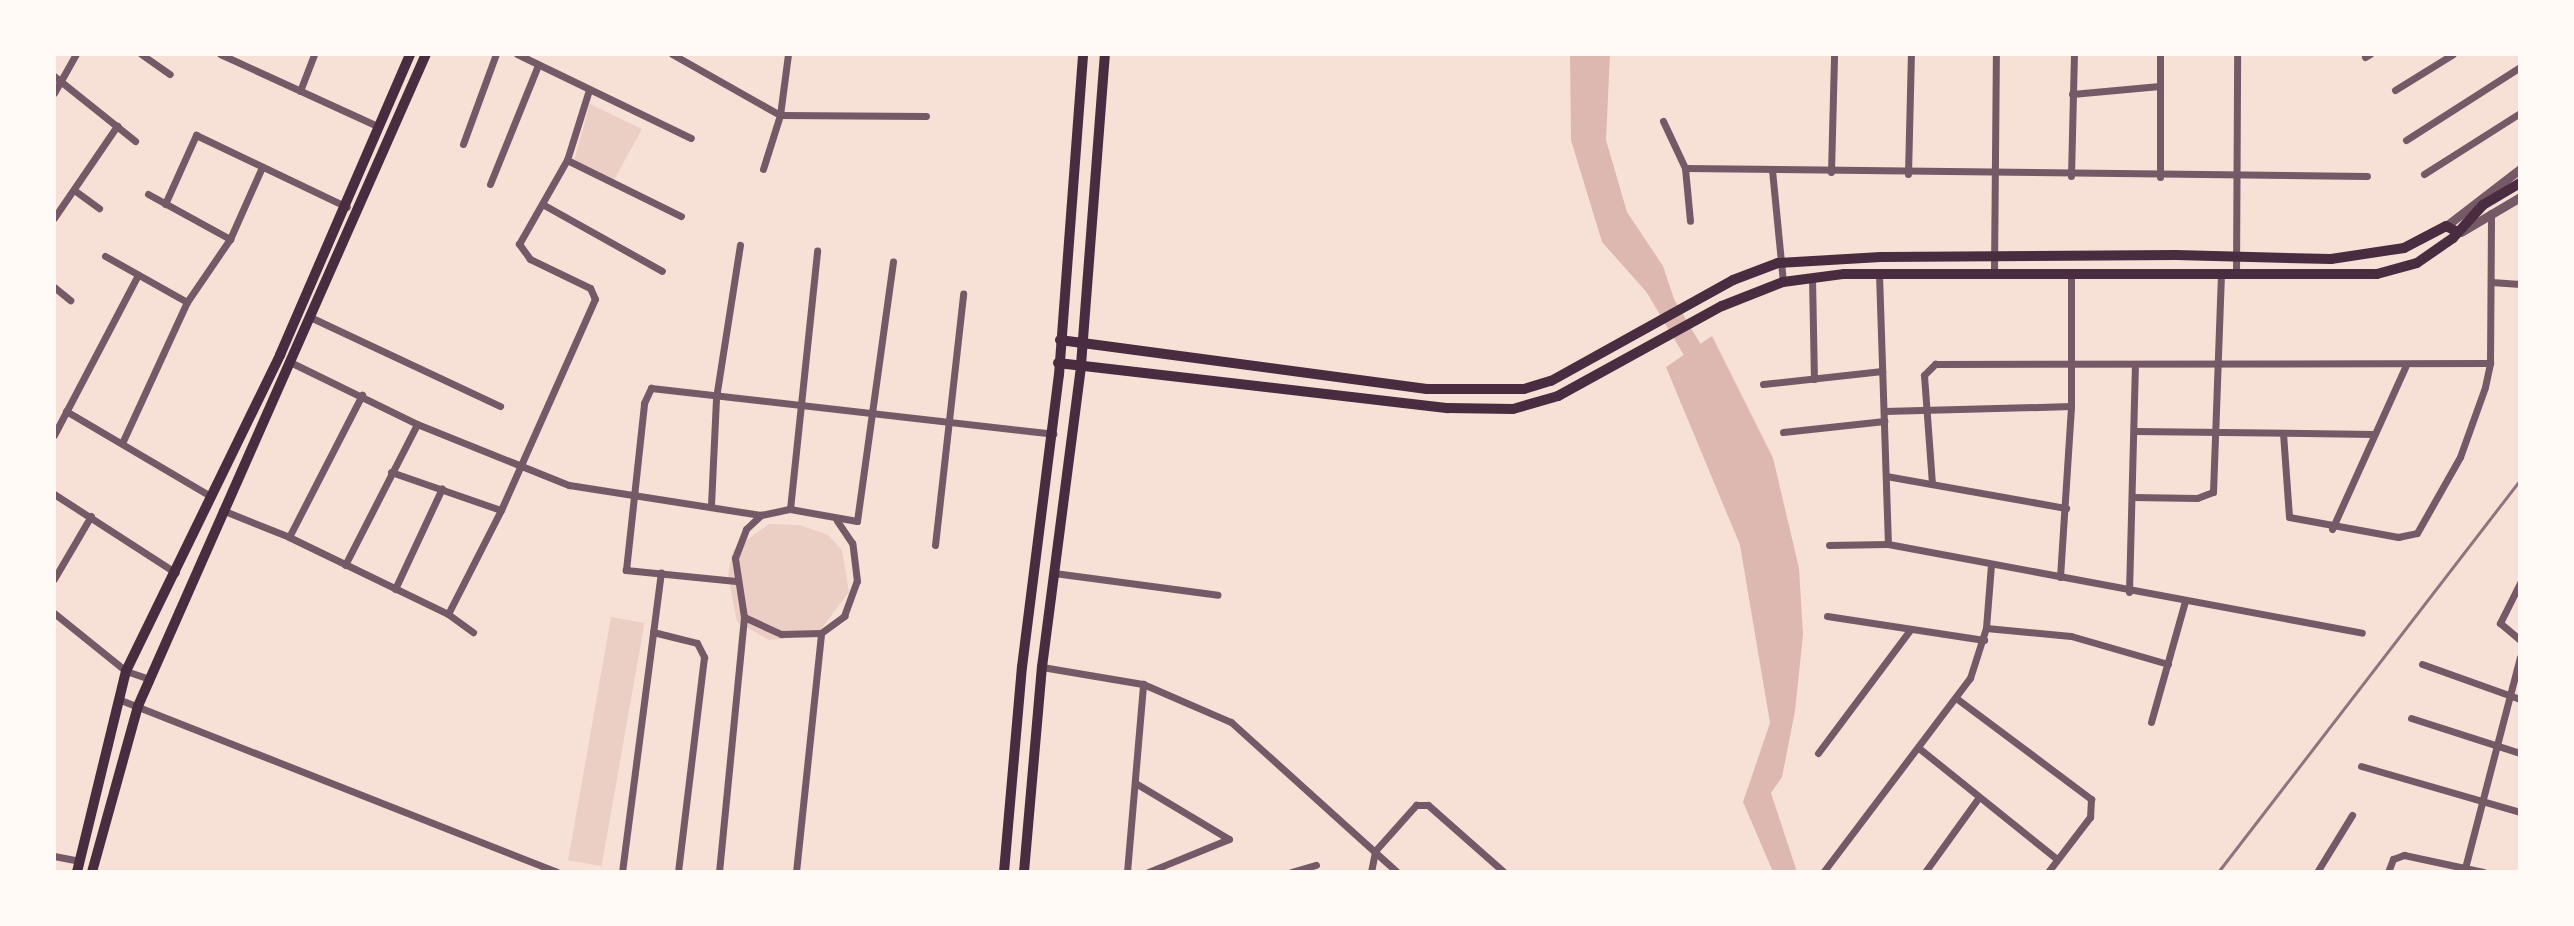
<!DOCTYPE html>
<html>
<head>
<meta charset="utf-8">
<style>
  body { margin:0 }
  #map { position:relative; width:2574px; height:926px; overflow:hidden; background:#f7e1d7; font-family:"PT Sans",sans-serif }
  div>[style] { position:absolute }
  [style*='--x'] { left:calc(var(--x)*1px); top:calc(var(--y)*1px); width:calc(var(--w)*1px); rotate:calc(var(--a)*1deg) }
  .green>* { inset:0; background:#ebcfc5; transform-origin:0 0 }
  .water>* { inset:0; background:#dcb8b0 }
  .river>* { height:20px; margin:-10px; padding:0 10px; transform-origin:10px; border-radius:10px; background:#dcb8b0 }
  .minor>* { height:7px; margin:-3.5px; padding:0 3.5px; transform-origin:3.5px; border-radius:3.5px; background:#755966 }
  .tertiary>* { height:9px; margin:-4.5px; padding:0 4.5px; transform-origin:4.5px; border-radius:4.5px; background:#755966 }
  .secondary>* { height:10px; margin:-5px; padding:0 5px; transform-origin:5px; border-radius:5px; background:#4a2c40 }
  .rail>* { height:3px; margin:-1.5px; padding:0 1.5px; transform-origin:1.5px; border-radius:1.5px; background:#8f747c }
  span { translate:-50% -50%; white-space:nowrap; text-align:center; line-height:1.15; -webkit-text-stroke:6px #fffaf5; paint-order:stroke }
  .frame { position:absolute; inset:0; border:56px solid #fffaf5; pointer-events:none }
</style>
</head>
<body>
<div id="map">
  <div class="green">
    <div style="clip-path:polygon(590px 104px,642px 129px,614px 180px,574px 160px)"></div>
    <div style="clip-path:polygon(769px 524px,800px 525px,828px 535px,842px 550px,849px 592px,816px 636px,769px 640px,737px 622px,728px 575px,733px 550px)"></div>
    <div style="left:611px;top:617px;width:34px;height:247px;rotate:10deg"></div>
  </div>
  <div class="water">
    <div style="clip-path:polygon(1570px 54px,1610px 54px,1606px 140px,1627px 212px,1663px 266px,1674px 299px,1658px 305px,1602px 242px,1571px 140px)"></div>
    <div style="clip-path:polygon(1712px 336px,1773px 458px,1799px 568px,1803px 635px,1795px 711px,1782px 777px,1771px 793px,1797px 872px,1773px 872px,1743px 802px,1770px 723px,1740px 545px,1666px 367px)"></div>
  </div>
  <div class="river">
    <div style="--x:1651;--y:280;--w:108;--a:59.4"></div>
  </div>
  <div class="minor">
    <div style="--x:141;--y:54;--w:35;--a:35"></div>
    <div style="--x:220;--y:54;--w:173;--a:24.6"></div>
    <div style="--x:517;--y:54;--w:193;--a:25.8"></div>
    <div style="--x:672;--y:54;--w:124;--a:29.5"></div>
    <div style="--x:780;--y:115;--w:146;--a:0.4"></div>
    <div style="--x:2160;--y:54;--w:123;--a:90"></div>
    <div style="--x:2365;--y:57;--w:6;--a:-31"></div>
    <div style="--x:54;--y:76;--w:104;--a:38.7"></div>
    <div style="--x:2395;--y:90;--w:68;--a:-31.8"></div>
    <div style="--x:300;--y:91;--w:40;--a:-69"></div>
    <div style="--x:54;--y:93;--w:45;--a:-60.6"></div>
    <div style="--x:2072;--y:94;--w:88;--a:-5.2"></div>
    <div style="--x:1663;--y:121;--w:52;--a:64.9"></div>
    <div style="--x:1685;--y:168;--w:53;--a:84.6"></div>
    <div style="--x:2406;--y:140;--w:135;--a:-32.6"></div>
    <div style="--x:463;--y:144;--w:96;--a:-69.9"></div>
    <div style="--x:567;--y:160;--w:127;--a:26.2"></div>
    <div style="--x:1685;--y:168;--w:682;--a:0.67"></div>
    <div style="--x:763;--y:169;--w:57;--a:-72.5"></div>
    <div style="--x:780;--y:115;--w:62;--a:-82.5"></div>
    <div style="--x:1772;--y:170;--w:113;--a:84.4"></div>
    <div style="--x:1831;--y:172;--w:118;--a:-88.5"></div>
    <div style="--x:1908;--y:174;--w:120;--a:-88.6"></div>
    <div style="--x:2424;--y:174;--w:114;--a:-32.4"></div>
    <div style="--x:2071;--y:176;--w:122;--a:-88.6"></div>
    <div style="--x:490;--y:184;--w:128;--a:-68"></div>
    <div style="--x:74;--y:190;--w:31;--a:36"></div>
    <div style="--x:148;--y:194;--w:94;--a:28.8"></div>
    <div style="--x:165;--y:204;--w:76;--a:-65.8"></div>
    <div style="--x:196;--y:135;--w:167;--a:25.5"></div>
    <div style="--x:544;--y:205;--w:135;--a:29.2"></div>
    <div style="--x:54;--y:218;--w:112;--a:-55.6"></div>
    <div style="--x:105;--y:256;--w:94;--a:29.3"></div>
    <div style="--x:1994;--y:272;--w:218;--a:-89.5"></div>
    <div style="--x:1879;--y:274;--w:270;--a:88.1"></div>
    <div style="--x:2236;--y:275;--w:221;--a:-89.7"></div>
    <div style="--x:1812;--y:277;--w:102;--a:88.9"></div>
    <div style="--x:2491;--y:282;--w:29;--a:4"></div>
    <div style="--x:54;--y:287;--w:21;--a:39"></div>
    <div style="--x:310;--y:317;--w:210;--a:25.1"></div>
    <div style="--x:290;--y:362;--w:141;--a:26"></div>
    <div style="--x:417;--y:424;--w:164;--a:21.9"></div>
    <div style="--x:569;--y:485;--w:194;--a:8.9"></div>
    <div style="--x:761;--y:515;--w:30;--a:-12"></div>
    <div style="--x:790;--y:509;--w:68;--a:10.2"></div>
    <div style="--x:857;--y:521;--w:262;--a:-82.1"></div>
    <div style="--x:1763;--y:384;--w:120;--a:-6.2"></div>
    <div style="--x:66;--y:411;--w:169;--a:30.5"></div>
    <div style="--x:1884;--y:411;--w:187;--a:-1.5"></div>
    <div style="--x:2135;--y:431;--w:239;--a:0.7"></div>
    <div style="--x:1783;--y:432;--w:102;--a:-6.2"></div>
    <div style="--x:2283;--y:433;--w:84;--a:85.9"></div>
    <div style="--x:2289;--y:517;--w:111;--a:10.4"></div>
    <div style="--x:2398;--y:537;--w:19;--a:-12"></div>
    <div style="--x:2417;--y:533;--w:87;--a:-60.5"></div>
    <div style="--x:2460;--y:457;--w:74;--a:-70.3"></div>
    <div style="--x:2485;--y:387;--w:25;--a:-78"></div>
    <div style="--x:2490;--y:363;--w:150;--a:-89.6"></div>
    <div style="--x:54;--y:435;--w:181;--a:-62.3"></div>
    <div style="--x:123;--y:441;--w:153;--a:-65.3"></div>
    <div style="--x:187;--y:302;--w:76;--a:-55.7"></div>
    <div style="--x:230;--y:239;--w:79;--a:-66"></div>
    <div style="--x:391;--y:472;--w:116;--a:19.1"></div>
    <div style="--x:1886;--y:476;--w:183;--a:10.1"></div>
    <div style="--x:1932;--y:484;--w:109;--a:-94.2"></div>
    <div style="--x:1924;--y:375;--w:16;--a:-45"></div>
    <div style="--x:1935;--y:364;--w:555;--a:-0.1"></div>
    <div style="--x:54;--y:494;--w:145;--a:32.9"></div>
    <div style="--x:2133;--y:497;--w:64;--a:0.9"></div>
    <div style="--x:2197;--y:498;--w:17;--a:-21"></div>
    <div style="--x:2213;--y:492;--w:217;--a:-87.9"></div>
    <div style="--x:711;--y:505;--w:107;--a:-87.3"></div>
    <div style="--x:716;--y:398;--w:155;--a:-81.1"></div>
    <div style="--x:790;--y:509;--w:260;--a:-84"></div>
    <div style="--x:222;--y:510;--w:72;--a:21.9"></div>
    <div style="--x:289;--y:537;--w:177;--a:25.8"></div>
    <div style="--x:448;--y:614;--w:31;--a:36"></div>
    <div style="--x:2332;--y:529;--w:178;--a:-65.7"></div>
    <div style="--x:289;--y:537;--w:160;--a:-62.8"></div>
    <div style="--x:935;--y:545;--w:253;--a:-83.6"></div>
    <div style="--x:1829;--y:545;--w:59;--a:-1"></div>
    <div style="--x:1888;--y:544;--w:482;--a:10.6"></div>
    <div style="--x:345;--y:565;--w:158;--a:-62.9"></div>
    <div style="--x:1054;--y:573;--w:165;--a:7.6"></div>
    <div style="--x:2060;--y:577;--w:171;--a:-86.3"></div>
    <div style="--x:2071;--y:406;--w:134;--a:-90"></div>
    <div style="--x:54;--y:579;--w:73;--a:-59.6"></div>
    <div style="--x:736;--y:581;--w:111;--a:-174.3"></div>
    <div style="--x:626;--y:570;--w:168;--a:-83.8"></div>
    <div style="--x:644;--y:403;--w:17;--a:-65"></div>
    <div style="--x:651;--y:388;--w:405;--a:6.5"></div>
    <div style="--x:2520;--y:583;--w:45;--a:116.6"></div>
    <div style="--x:2500;--y:623;--w:26;--a:40"></div>
    <div style="--x:395;--y:589;--w:111;--a:-65"></div>
    <div style="--x:2129;--y:592;--w:228;--a:-88.5"></div>
    <div style="--x:54;--y:613;--w:92;--a:38.9"></div>
    <div style="--x:126;--y:671;--w:24;--a:19"></div>
    <div style="--x:448;--y:614;--w:117;--a:-63"></div>
    <div style="--x:501;--y:510;--w:231;--a:-66"></div>
    <div style="--x:595;--y:299;--w:12;--a:-114"></div>
    <div style="--x:590;--y:288;--w:67;--a:-154.2"></div>
    <div style="--x:530;--y:259;--w:19;--a:-126"></div>
    <div style="--x:519;--y:244;--w:97;--a:-60.3"></div>
    <div style="--x:567;--y:160;--w:73;--a:-72.6"></div>
    <div style="--x:1827;--y:616;--w:159;--a:8.7"></div>
    <div style="--x:744;--y:617;--w:41;--a:24.7"></div>
    <div style="--x:781;--y:634;--w:40;--a:-1.4"></div>
    <div style="--x:821;--y:633;--w:29;--a:-36"></div>
    <div style="--x:844;--y:616;--w:37;--a:-70"></div>
    <div style="--x:857;--y:581;--w:38;--a:-97"></div>
    <div style="--x:852;--y:543;--w:27;--a:-124"></div>
    <div style="--x:1986;--y:628;--w:85;--a:5.4"></div>
    <div style="--x:2071;--y:636;--w:101;--a:16.1"></div>
    <div style="--x:653;--y:632;--w:45;--a:14"></div>
    <div style="--x:697;--y:643;--w:16;--a:63"></div>
    <div style="--x:704;--y:657;--w:217;--a:96.9"></div>
    <div style="--x:2422;--y:664;--w:104;--a:19.7"></div>
    <div style="--x:1042;--y:667;--w:102;--a:9.6"></div>
    <div style="--x:1143;--y:684;--w:96;--a:23.4"></div>
    <div style="--x:1231;--y:722;--w:224;--a:42.1"></div>
    <div style="--x:1956;--y:698;--w:169;--a:36.8"></div>
    <div style="--x:2091;--y:799;--w:18;--a:93"></div>
    <div style="--x:2090;--y:817;--w:69;--a:127.4"></div>
    <div style="--x:118;--y:699;--w:472;--a:21.5"></div>
    <div style="--x:2411;--y:718;--w:114;--a:17.8"></div>
    <div style="--x:2151;--y:722;--w:126;--a:-74.3"></div>
    <div style="--x:1920;--y:749;--w:176;--a:38.8"></div>
    <div style="--x:1818;--y:753;--w:154;--a:-53.2"></div>
    <div style="--x:2361;--y:766;--w:166;--a:16.1"></div>
    <div style="--x:1137;--y:784;--w:107;--a:30.9"></div>
    <div style="--x:1229;--y:839;--w:87;--a:157.8"></div>
    <div style="--x:54;--y:856;--w:25;--a:11"></div>
    <div style="--x:2465;--y:868;--w:218;--a:-75.4"></div>
    <div style="--x:1824;--y:871;--w:242;--a:-52.9"></div>
    <div style="--x:1970;--y:678;--w:52;--a:-72.3"></div>
    <div style="--x:1986;--y:628;--w:63;--a:-85.5"></div>
    <div style="--x:622;--y:872;--w:302;--a:-82.6"></div>
    <div style="--x:719;--y:872;--w:256;--a:-84.4"></div>
    <div style="--x:744;--y:617;--w:60;--a:-98.7"></div>
    <div style="--x:735;--y:558;--w:31;--a:-69"></div>
    <div style="--x:746;--y:529;--w:21;--a:-43"></div>
    <div style="--x:796;--y:872;--w:240;--a:-84"></div>
    <div style="--x:1127;--y:872;--w:189;--a:-85.1"></div>
    <div style="--x:1291;--y:872;--w:26;--a:-16"></div>
    <div style="--x:1371;--y:872;--w:21;--a:-79"></div>
    <div style="--x:1375;--y:851;--w:62;--a:-48.3"></div>
    <div style="--x:1416;--y:805;--w:12;--a:0"></div>
    <div style="--x:1428;--y:805;--w:101;--a:41.4"></div>
    <div style="--x:1925;--y:872;--w:89;--a:-54.2"></div>
    <div style="--x:2317;--y:872;--w:67;--a:-58.4"></div>
    <div style="--x:2388;--y:872;--w:14;--a:-69"></div>
    <div style="--x:2393;--y:859;--w:12;--a:-20"></div>
    <div style="--x:2404;--y:855;--w:81;--a:12.1"></div>
  </div>
  <div class="tertiary">
    <div style="--x:2446;--y:226;--w:93;--a:-37.6"></div>
    <div style="--x:2461;--y:232;--w:69;--a:-30.7"></div>
  </div>
  <div class="secondary">
    <div style="--x:1060;--y:340;--w:370;--a:7.6"></div>
    <div style="--x:1427;--y:389;--w:97;--a:0"></div>
    <div style="--x:1524;--y:389;--w:28;--a:-17"></div>
    <div style="--x:1551;--y:381;--w:208;--a:-29"></div>
    <div style="--x:1733;--y:280;--w:48;--a:-20.7"></div>
    <div style="--x:1778;--y:263;--w:103;--a:-3.3"></div>
    <div style="--x:1881;--y:257;--w:295;--a:-0.4"></div>
    <div style="--x:2176;--y:255;--w:155;--a:1.5"></div>
    <div style="--x:2331;--y:259;--w:74;--a:-8.6"></div>
    <div style="--x:2404;--y:248;--w:47;--a:-27.6"></div>
    <div style="--x:2446;--y:226;--w:9;--a:27"></div>
    <div style="--x:1058;--y:363;--w:393;--a:6.6"></div>
    <div style="--x:1448;--y:408;--w:65;--a:0.9"></div>
    <div style="--x:1513;--y:409;--w:47;--a:-16.1"></div>
    <div style="--x:1558;--y:396;--w:187;--a:-28.8"></div>
    <div style="--x:1722;--y:306;--w:66;--a:-21.5"></div>
    <div style="--x:1783;--y:282;--w:62;--a:-7.5"></div>
    <div style="--x:1844;--y:274;--w:533;--a:0"></div>
    <div style="--x:2377;--y:274;--w:41;--a:-15.4"></div>
    <div style="--x:2417;--y:263;--w:44;--a:-34.8"></div>
    <div style="--x:2453;--y:238;--w:45;--a:-47.7"></div>
    <div style="--x:2483;--y:205;--w:43;--a:-30.7"></div>
    <div style="--x:77;--y:872;--w:207;--a:-76.3"></div>
    <div style="--x:126;--y:671;--w:352;--a:-64"></div>
    <div style="--x:280;--y:355;--w:328;--a:-66.6"></div>
    <div style="--x:92;--y:872;--w:172;--a:-74.5"></div>
    <div style="--x:138;--y:706;--w:713;--a:-66.17"></div>
    <div style="--x:1004;--y:872;--w:206;--a:-85"></div>
    <div style="--x:1022;--y:667;--w:294;--a:-82.8"></div>
    <div style="--x:1059;--y:375;--w:322;--a:-85.7"></div>
    <div style="--x:1024;--y:872;--w:206;--a:-85"></div>
    <div style="--x:1042;--y:667;--w:305;--a:-82.6"></div>
    <div style="--x:1081;--y:365;--w:312;--a:-85.6"></div>
  </div>
  <div class="rail">
    <div style="--x:2218;--y:872;--w:495;--a:-52.4"></div>
  </div>
  <div class="frame"></div>
</div>
</body>
</html>
